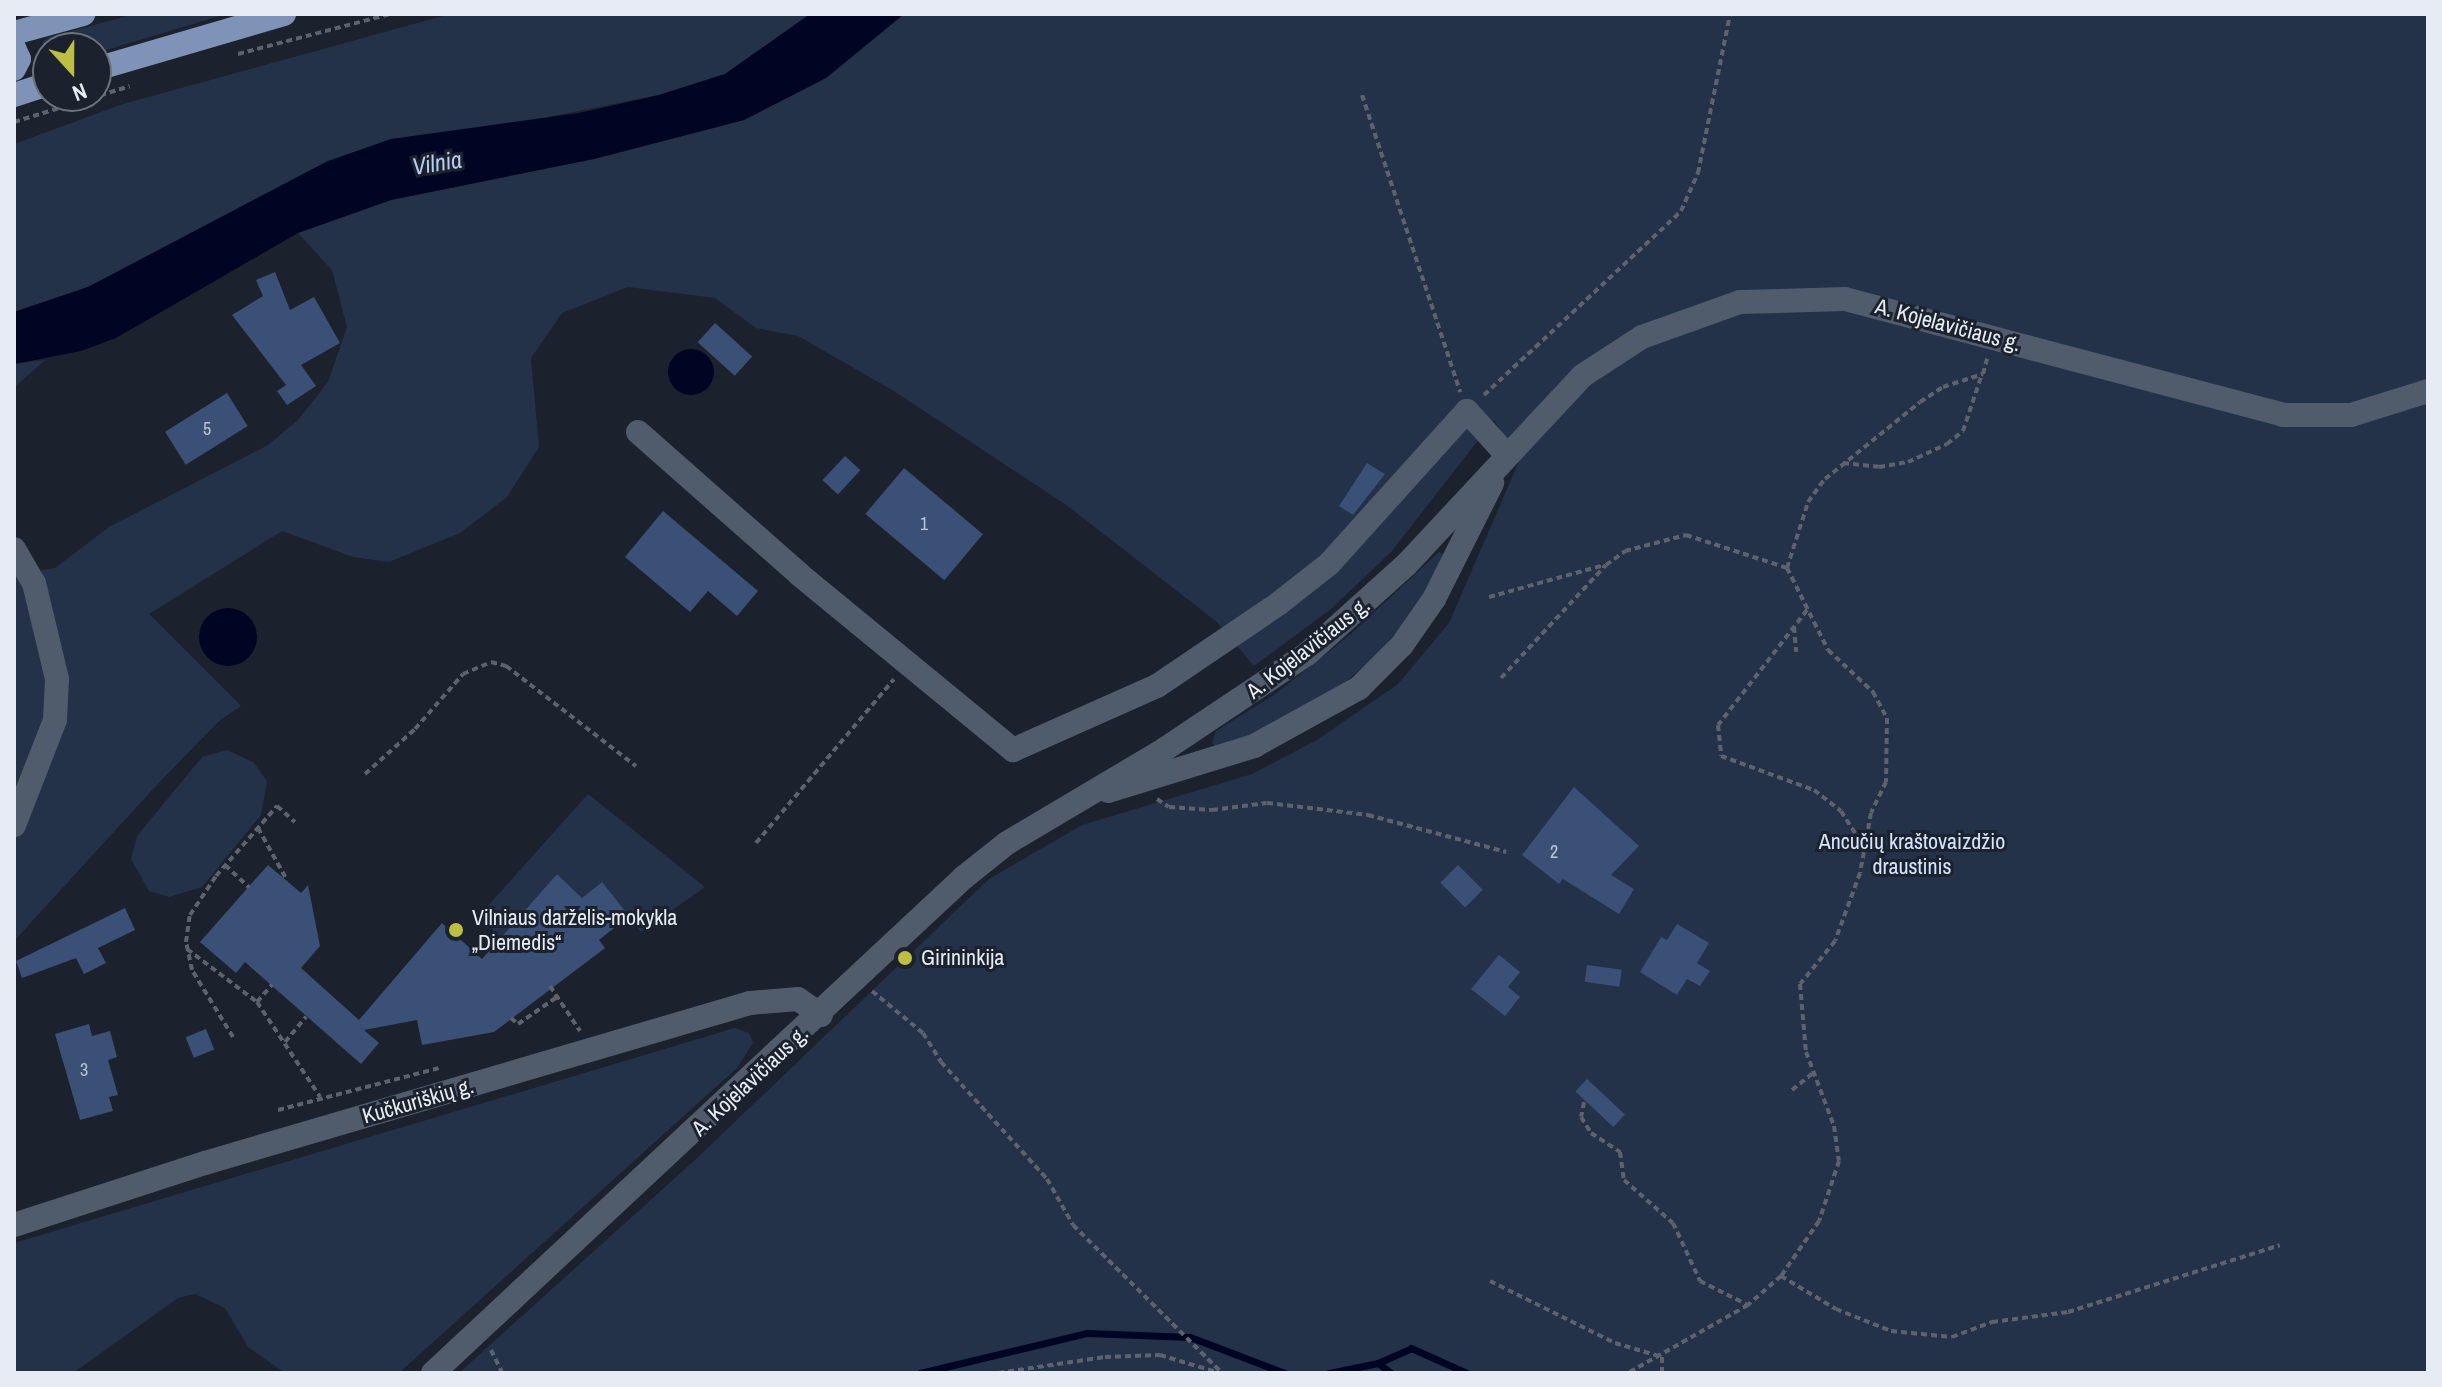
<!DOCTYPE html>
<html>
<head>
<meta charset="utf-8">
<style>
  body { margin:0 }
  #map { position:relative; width:2442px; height:1387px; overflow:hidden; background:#1c222d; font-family:"Archivo Narrow",sans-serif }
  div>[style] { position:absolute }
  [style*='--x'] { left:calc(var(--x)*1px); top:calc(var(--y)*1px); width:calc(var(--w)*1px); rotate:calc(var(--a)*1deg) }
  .green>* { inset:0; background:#233149 }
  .water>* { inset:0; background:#000524 }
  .round { border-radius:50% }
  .stream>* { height:7px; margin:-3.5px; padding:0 3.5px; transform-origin:3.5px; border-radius:3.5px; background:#000524 }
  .building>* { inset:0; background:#3a5076; transform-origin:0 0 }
  .path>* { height:4px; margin-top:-2px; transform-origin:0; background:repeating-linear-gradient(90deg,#5d626d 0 6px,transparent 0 10px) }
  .minor>* { height:24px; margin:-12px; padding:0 12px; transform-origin:12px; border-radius:12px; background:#505b6c }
  .major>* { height:24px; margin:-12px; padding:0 12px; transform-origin:12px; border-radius:12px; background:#7e93b7 }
  .dots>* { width:22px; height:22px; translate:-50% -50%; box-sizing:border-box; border:4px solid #1c222d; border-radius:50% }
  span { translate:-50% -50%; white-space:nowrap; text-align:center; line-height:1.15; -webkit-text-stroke:6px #1c222d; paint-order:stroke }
  .number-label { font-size:18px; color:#bcc5d4 }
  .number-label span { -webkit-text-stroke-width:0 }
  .street-label { font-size:22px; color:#e7ecf4 }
  .park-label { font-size:22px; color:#d4e4fe }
  .poi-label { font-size:22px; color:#e7ecf4 }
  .left { translate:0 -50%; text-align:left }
  .water-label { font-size:24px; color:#b7cef4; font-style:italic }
  .frame { position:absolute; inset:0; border:16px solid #e7ecf4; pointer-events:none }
  .north { position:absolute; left:32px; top:32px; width:80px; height:80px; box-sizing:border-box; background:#1c222d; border:2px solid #6d737d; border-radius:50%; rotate:159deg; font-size:22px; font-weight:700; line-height:32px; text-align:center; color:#e7ecf4 }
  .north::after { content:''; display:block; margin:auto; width:28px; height:36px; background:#bdbf43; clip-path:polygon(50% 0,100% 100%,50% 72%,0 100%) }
</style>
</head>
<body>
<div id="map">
  <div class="green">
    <div style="clip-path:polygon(135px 14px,226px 14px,96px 53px,96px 48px,48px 48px,48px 62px,43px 55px,43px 41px,49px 37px)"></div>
    <div style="clip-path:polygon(450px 14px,810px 14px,725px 74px,659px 95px,328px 161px,88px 287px,14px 312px,14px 144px,123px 104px)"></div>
    <div style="clip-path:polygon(904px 14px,2428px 14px,2428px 1373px,459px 1373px,696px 1159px,989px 879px,1082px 825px,1252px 774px,1317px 740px,1398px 684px,1449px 623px,1520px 459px,1494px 420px,1391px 552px,1331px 609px,1254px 666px,1217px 622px,1069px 507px,894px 391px,798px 336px,756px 328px,715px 298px,628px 287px,562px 313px,531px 358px,539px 447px,507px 497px,460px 533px,389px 562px,353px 557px,282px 531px,149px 614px,241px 706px,219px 721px,153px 789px,14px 941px,14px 575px,55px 568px,109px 527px,268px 445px,298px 420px,328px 382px,347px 327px,332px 270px,298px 233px,391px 200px,594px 159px,744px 120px,826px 78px)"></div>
    <div style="clip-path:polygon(45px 360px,17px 385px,14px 387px,14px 364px)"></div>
    <div style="clip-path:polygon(1439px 552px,1445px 555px,1416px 609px,1378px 654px,1337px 689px,1250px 737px,1216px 747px,1212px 743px,1216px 731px,1274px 695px,1352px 633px)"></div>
    <div style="clip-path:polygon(227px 750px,253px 762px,267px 781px,261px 815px,202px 887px,169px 897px,149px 891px,131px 859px,137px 836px,202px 757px)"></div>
    <div style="clip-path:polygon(588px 794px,705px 887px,641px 932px,601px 883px,582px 898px,557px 874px,501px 937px,478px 917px)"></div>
    <div style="clip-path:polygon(735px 1028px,749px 1033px,753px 1043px,737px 1068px,399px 1373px,285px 1373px,248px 1347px,225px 1308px,195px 1294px,178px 1298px,73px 1373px,14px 1373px,14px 1243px)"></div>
  </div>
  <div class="water">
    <div style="clip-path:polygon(810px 14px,904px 14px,826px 78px,744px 120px,594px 159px,391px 200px,298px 233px,116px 338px,81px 351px,14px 364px,14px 312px,88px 287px,328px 161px,391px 139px,579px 113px,659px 95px,725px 74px)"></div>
    <div class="round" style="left:668px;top:349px;width:46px;height:46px"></div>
    <div class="round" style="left:199px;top:608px;width:58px;height:58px"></div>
  </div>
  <div class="stream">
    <div style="--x:1378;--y:1363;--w:16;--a:38"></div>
    <div style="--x:920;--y:1373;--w:172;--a:-13.5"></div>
    <div style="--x:1087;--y:1333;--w:103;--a:2.2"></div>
    <div style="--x:1190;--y:1337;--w:102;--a:20.8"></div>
    <div style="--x:1329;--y:1373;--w:50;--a:-11.5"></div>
    <div style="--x:1378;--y:1363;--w:36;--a:-24"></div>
    <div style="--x:1411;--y:1348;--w:61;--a:24.1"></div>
  </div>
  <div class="building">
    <div style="clip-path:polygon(275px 272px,290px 310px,314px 297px,340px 343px,301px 365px,316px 386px,287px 405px,277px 391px,286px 385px,232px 315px,263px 296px,256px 280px)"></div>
    <div style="left:715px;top:323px;width:50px;height:26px;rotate:42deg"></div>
    <div style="left:227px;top:393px;width:39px;height:73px;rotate:58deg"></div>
    <div style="left:845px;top:456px;width:21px;height:33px;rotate:43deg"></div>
    <div style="clip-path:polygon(1367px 463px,1385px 474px,1353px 515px,1339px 506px)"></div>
    <div style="left:904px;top:468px;width:103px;height:60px;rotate:40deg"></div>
    <div style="clip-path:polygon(663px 511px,758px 591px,737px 616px,708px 591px,690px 612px,625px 557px)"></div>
    <div style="clip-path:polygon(1574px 787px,1639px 846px,1611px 875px,1634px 889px,1619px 914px,1563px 879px,1559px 884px,1522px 855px)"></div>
    <div style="clip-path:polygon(268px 865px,301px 893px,308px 885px,320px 946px,301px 968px,359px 1020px,442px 923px,482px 959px,557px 874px,582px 898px,602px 882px,629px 916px,599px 940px,605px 948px,494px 1032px,422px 1045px,417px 1020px,364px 1030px,379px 1043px,361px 1064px,245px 962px,236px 973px,200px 942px)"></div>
    <div style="left:1458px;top:865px;width:35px;height:25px;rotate:45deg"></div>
    <div style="clip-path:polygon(125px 908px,135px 930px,98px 948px,106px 963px,84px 974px,76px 958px,22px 978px,16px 961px)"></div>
    <div style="clip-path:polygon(1677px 924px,1709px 943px,1697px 963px,1710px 971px,1700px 986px,1687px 979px,1677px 995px,1640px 972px,1661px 937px,1667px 940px)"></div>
    <div style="clip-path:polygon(1499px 955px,1520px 972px,1508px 987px,1520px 997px,1505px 1016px,1471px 989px)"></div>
    <div style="left:1587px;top:965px;width:35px;height:17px;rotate:8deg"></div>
    <div style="clip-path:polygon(89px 1024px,92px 1036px,110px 1031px,117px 1057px,108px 1060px,118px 1095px,109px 1097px,113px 1111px,80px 1120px,55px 1034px)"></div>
    <div style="left:206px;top:1029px;width:22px;height:22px;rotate:68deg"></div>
    <div style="left:1587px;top:1079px;width:52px;height:17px;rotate:43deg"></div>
  </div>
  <div class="path">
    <div style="--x:238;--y:54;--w:157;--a:-14.7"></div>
    <div style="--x:1362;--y:95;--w:313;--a:71.7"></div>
    <div style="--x:14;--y:122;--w:121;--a:-17.2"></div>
    <div style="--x:1484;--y:395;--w:270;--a:-43"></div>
    <div style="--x:1681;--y:211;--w:42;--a:-65.9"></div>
    <div style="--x:1698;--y:173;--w:162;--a:-78.6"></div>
    <div style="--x:1843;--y:463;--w:36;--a:6"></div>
    <div style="--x:1879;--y:467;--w:29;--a:-10"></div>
    <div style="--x:1908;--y:462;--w:43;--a:-24.8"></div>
    <div style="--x:1947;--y:444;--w:21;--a:-39"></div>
    <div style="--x:1963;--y:431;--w:60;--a:-71.6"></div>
    <div style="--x:1787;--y:568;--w:69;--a:-72.3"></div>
    <div style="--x:1808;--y:502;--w:29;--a:-54"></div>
    <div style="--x:1825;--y:479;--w:122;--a:-39"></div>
    <div style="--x:1920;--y:402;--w:27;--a:-33"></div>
    <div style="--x:1943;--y:387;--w:42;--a:-18"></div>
    <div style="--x:1983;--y:374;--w:16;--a:-75"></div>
    <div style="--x:1489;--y:597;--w:119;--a:-15.5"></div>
    <div style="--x:1807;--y:610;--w:145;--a:127.7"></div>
    <div style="--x:1718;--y:725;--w:31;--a:84"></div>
    <div style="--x:1721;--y:756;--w:99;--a:20.1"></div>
    <div style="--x:1814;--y:790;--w:34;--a:38"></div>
    <div style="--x:1841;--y:811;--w:43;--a:57.4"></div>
    <div style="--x:1794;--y:627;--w:25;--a:85"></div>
    <div style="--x:1501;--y:678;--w:154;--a:-47.1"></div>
    <div style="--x:1606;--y:565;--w:24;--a:-36"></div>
    <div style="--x:1625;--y:551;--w:63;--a:-14.7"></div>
    <div style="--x:1686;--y:535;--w:106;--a:18.1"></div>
    <div style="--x:1787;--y:568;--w:92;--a:63.4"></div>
    <div style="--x:1828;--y:650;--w:62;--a:43"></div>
    <div style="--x:1873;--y:692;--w:30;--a:62"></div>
    <div style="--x:1887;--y:718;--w:64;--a:90.9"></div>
    <div style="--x:1886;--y:782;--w:34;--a:116"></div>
    <div style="--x:1871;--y:813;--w:61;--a:100.4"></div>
    <div style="--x:1860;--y:873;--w:72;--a:110.2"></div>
    <div style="--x:1835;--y:941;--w:55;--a:129.1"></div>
    <div style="--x:1800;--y:984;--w:68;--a:85"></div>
    <div style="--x:1806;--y:1052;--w:79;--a:69.3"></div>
    <div style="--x:1834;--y:1126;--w:35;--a:82"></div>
    <div style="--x:1839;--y:1161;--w:63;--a:108.4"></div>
    <div style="--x:1819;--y:1221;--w:67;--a:124.6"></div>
    <div style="--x:1781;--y:1276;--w:44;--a:138.7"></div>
    <div style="--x:1748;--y:1305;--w:138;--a:150.5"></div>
    <div style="--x:365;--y:774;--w:67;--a:-42"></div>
    <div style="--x:415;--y:729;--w:73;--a:-48.9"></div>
    <div style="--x:463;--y:674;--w:30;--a:-23"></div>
    <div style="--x:491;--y:662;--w:16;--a:15"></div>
    <div style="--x:506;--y:666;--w:164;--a:37.6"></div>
    <div style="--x:1157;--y:799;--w:14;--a:34"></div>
    <div style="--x:1169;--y:807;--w:43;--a:4"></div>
    <div style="--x:1212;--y:810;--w:55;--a:-7.3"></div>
    <div style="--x:1267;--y:803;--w:102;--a:6.8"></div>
    <div style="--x:1368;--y:815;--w:143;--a:15"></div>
    <div style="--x:258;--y:828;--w:60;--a:60.9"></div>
    <div style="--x:756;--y:843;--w:214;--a:-49.9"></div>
    <div style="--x:225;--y:865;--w:33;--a:43"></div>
    <div style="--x:187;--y:949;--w:88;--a:37.1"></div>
    <div style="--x:257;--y:1002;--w:114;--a:56.4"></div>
    <div style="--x:550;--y:986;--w:54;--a:56.3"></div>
    <div style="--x:872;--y:991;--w:66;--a:39.5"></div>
    <div style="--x:923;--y:1033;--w:34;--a:58"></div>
    <div style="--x:941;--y:1062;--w:158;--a:47.8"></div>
    <div style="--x:1047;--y:1179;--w:53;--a:60.5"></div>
    <div style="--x:1073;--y:1225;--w:210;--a:44.8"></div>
    <div style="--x:257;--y:1002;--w:23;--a:-49"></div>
    <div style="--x:511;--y:1018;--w:9;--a:41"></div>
    <div style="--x:518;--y:1024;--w:47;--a:-34.7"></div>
    <div style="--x:233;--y:1037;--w:79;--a:-121.5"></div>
    <div style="--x:192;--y:970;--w:29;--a:-102"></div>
    <div style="--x:186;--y:942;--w:27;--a:-82"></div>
    <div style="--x:190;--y:915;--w:47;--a:-56.3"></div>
    <div style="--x:216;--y:876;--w:93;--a:-48.9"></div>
    <div style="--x:277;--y:806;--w:24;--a:42"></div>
    <div style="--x:285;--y:1042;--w:33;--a:-50"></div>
    <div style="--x:1792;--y:1090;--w:28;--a:-39"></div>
    <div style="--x:1584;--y:1102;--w:15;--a:101"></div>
    <div style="--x:1581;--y:1117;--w:19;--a:58"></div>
    <div style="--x:1591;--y:1133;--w:35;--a:33"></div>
    <div style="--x:1620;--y:1152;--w:28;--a:82"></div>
    <div style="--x:1624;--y:1180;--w:65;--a:41.3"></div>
    <div style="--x:1673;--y:1223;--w:64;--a:65"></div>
    <div style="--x:1700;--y:1281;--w:54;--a:26.6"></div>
    <div style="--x:278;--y:1110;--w:166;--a:-14.6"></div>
    <div style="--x:1781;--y:1276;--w:64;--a:31"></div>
    <div style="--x:1836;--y:1309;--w:59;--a:21.8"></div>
    <div style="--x:1891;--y:1331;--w:61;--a:5.6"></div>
    <div style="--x:1952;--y:1337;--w:43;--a:-20.6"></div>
    <div style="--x:1992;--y:1322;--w:77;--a:-7.5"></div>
    <div style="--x:2068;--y:1312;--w:222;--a:-17.5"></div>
    <div style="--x:1490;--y:1281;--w:140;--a:26.4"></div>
    <div style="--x:1615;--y:1343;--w:49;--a:16.6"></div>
    <div style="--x:1662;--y:1357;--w:16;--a:90"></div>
    <div style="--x:491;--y:1350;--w:25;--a:64"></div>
    <div style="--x:998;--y:1373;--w:108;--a:-8.5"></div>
    <div style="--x:1105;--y:1357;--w:55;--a:-2.1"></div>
    <div style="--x:1160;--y:1355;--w:63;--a:16.7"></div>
  </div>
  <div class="minor">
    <div style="--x:638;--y:432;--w:216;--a:41.4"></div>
    <div style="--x:800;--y:575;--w:276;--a:39.4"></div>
    <div style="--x:1013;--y:750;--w:158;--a:-24"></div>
    <div style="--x:1157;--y:686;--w:146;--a:-34.1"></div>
    <div style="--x:1278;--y:604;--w:65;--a:-38.1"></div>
    <div style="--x:1329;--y:564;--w:206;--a:-48"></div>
    <div style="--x:1467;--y:411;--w:58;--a:47.8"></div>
    <div style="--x:14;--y:549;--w:39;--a:60"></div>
    <div style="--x:34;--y:583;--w:99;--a:76.5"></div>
    <div style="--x:57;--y:679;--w:41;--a:92.8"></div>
    <div style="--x:55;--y:720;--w:113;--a:111.3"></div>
    <div style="--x:1108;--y:791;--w:153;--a:-17.1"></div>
    <div style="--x:1254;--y:746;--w:120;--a:-28.9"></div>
    <div style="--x:1359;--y:688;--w:61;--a:-45"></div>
    <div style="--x:1402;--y:645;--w:56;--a:-55.2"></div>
    <div style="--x:1434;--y:599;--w:130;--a:-63.4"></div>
    <div style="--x:14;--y:1225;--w:201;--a:-18"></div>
    <div style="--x:205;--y:1163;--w:568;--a:-16.36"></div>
    <div style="--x:750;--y:1003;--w:48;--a:-4.8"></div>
    <div style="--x:798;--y:999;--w:28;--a:35"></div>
    <div style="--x:433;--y:1373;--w:725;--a:-43.04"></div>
    <div style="--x:963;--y:878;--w:56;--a:-38.5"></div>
    <div style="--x:1007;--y:843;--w:184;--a:-30.7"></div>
    <div style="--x:1165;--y:749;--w:171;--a:-33.8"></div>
    <div style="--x:1307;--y:654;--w:133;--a:-42"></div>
    <div style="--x:1406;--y:565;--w:258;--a:-47"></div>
    <div style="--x:1582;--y:376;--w:72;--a:-33"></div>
    <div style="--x:1642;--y:337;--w:104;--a:-19.7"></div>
    <div style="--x:1740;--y:302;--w:105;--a:-1.6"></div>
    <div style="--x:1845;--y:299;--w:453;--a:14.8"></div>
    <div style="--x:2283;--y:415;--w:68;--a:0"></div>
    <div style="--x:2351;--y:415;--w:81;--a:-17.3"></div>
  </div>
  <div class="major">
    <div style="--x:14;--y:33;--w:72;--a:-15.4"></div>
    <div style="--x:14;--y:48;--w:12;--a:66"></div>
    <div style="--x:19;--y:59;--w:11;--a:117"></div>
    <div style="--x:96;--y:69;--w:196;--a:-16.3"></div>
    <div style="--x:14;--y:95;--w:36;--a:-18"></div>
  </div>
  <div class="dots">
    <div style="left:456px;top:930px;background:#bdbf43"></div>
    <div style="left:905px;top:958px;background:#bdbf43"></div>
  </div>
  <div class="number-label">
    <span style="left:207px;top:429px">5</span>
    <span style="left:924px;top:524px">1</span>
    <span style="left:1554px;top:852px">2</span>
    <span style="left:84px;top:1070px">3</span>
  </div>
  <div class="street-label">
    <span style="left:1948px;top:325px;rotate:15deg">A. Kojelavičiaus g.</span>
    <span style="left:1308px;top:648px;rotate:-38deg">A. Kojelavičiaus g.</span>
    <span style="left:750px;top:1081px;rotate:-43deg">A. Kojelavičiaus g.</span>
    <span style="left:418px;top:1101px;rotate:-16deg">Kučkuriškių g.</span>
  </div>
  <div class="park-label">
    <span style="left:1912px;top:854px">Ancučių kraštovaizdžio<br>draustinis</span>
  </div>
  <div class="poi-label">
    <span class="left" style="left:472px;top:930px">Vilniaus darželis-mokykla<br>„Diemedis“</span>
    <span class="left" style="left:921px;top:958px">Girininkija</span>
  </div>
  <div class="water-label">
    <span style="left:437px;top:163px;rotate:-9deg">Vilnia</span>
  </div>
  <div class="frame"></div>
  <div class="north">N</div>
</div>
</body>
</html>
